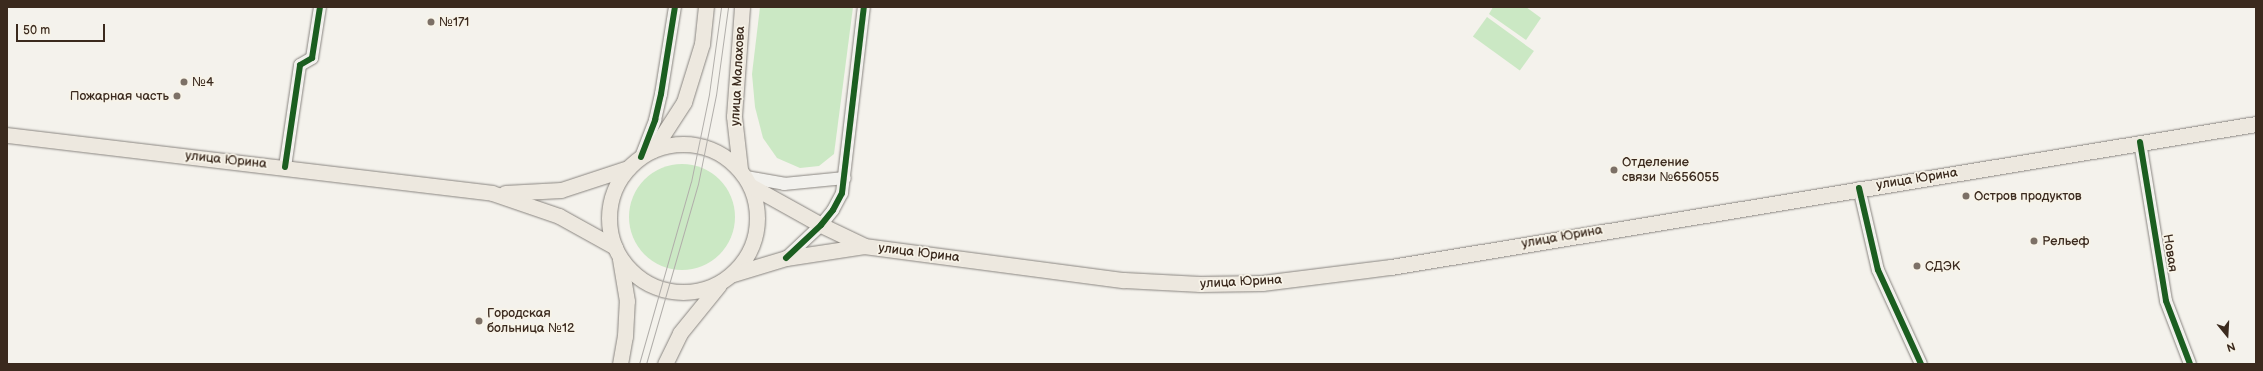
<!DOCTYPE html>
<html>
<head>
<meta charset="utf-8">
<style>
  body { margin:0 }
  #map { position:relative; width:2263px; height:371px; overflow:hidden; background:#f4f2ec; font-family:"Balsamiq Sans",sans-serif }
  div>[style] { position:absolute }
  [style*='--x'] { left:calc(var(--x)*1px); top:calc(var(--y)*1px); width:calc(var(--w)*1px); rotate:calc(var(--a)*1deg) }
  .green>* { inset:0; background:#cbe8c4; transform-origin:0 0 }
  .round { border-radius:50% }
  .roads { filter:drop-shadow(0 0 1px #898580) drop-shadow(0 0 1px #898580) }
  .minor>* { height:12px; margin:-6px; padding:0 6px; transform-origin:6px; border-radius:6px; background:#f2f1ed }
  .major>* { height:15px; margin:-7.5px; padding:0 7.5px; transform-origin:7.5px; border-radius:7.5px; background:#ede8df }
  .major>.ring { margin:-7.5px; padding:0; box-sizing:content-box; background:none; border:15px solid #ede8df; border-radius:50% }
  .tram>* { height:1px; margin:-0.5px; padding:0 0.5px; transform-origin:0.5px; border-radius:0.5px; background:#b1aeaa }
  .cycleway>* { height:6px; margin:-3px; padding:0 3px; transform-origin:3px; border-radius:3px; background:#1b5e20 }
  .dots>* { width:11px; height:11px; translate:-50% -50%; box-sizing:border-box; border:2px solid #f7f3e8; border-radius:50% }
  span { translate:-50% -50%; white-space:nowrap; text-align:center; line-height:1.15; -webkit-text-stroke:3.5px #f7f3e8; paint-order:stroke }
  .poi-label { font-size:13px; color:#3b2a1e }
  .left { translate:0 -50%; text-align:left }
  .right { translate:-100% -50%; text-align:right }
  .street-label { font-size:13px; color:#3b2a1e }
  .frame { position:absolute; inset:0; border:8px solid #3b2a1e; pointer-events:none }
  .north { position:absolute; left:2207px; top:315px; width:40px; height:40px; -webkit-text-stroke:3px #f7f3e8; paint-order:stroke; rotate:162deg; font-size:11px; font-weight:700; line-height:16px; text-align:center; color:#3b2a1e }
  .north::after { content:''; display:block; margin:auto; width:14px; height:18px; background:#3b2a1e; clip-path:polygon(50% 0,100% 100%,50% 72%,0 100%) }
  .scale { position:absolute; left:16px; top:24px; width:89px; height:18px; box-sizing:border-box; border:2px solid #3b2a1e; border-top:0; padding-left:5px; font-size:12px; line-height:14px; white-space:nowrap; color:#3b2a1e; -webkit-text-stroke:3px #f7f3e8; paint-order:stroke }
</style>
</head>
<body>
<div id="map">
  <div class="green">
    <div style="clip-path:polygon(760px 7px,853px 7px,834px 154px,819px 166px,800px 168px,777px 158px,763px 138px,755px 107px,752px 74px)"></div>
    <div style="clip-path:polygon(1493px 7px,1526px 7px,1541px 18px,1526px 40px,1489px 14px)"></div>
    <div style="left:1487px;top:17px;width:58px;height:24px;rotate:36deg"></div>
    <div class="round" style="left:629px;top:164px;width:106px;height:106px"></div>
  </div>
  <div class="roads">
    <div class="minor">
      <div style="--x:2140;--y:142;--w:161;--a:80.7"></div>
      <div style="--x:2166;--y:301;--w:67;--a:69.1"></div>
      <div style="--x:641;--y:157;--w:40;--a:-69"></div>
      <div style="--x:655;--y:120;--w:27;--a:-77"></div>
      <div style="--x:661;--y:94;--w:88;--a:-80.9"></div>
      <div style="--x:285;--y:167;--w:103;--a:-81.6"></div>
      <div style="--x:300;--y:65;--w:14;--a:-30"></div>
      <div style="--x:312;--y:58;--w:52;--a:-81.1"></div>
      <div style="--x:746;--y:177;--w:39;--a:10"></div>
      <div style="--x:784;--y:184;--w:61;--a:-5.6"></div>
      <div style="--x:1859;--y:188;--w:84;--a:77"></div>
      <div style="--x:1878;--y:270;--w:103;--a:65.4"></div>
      <div style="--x:786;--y:258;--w:48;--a:-43.3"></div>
      <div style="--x:821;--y:225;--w:19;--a:-51"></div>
      <div style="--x:833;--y:210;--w:19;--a:-62"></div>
      <div style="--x:842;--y:193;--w:187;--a:-83.3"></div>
    </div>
    <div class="major">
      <div style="--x:7;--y:135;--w:488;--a:6.8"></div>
      <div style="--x:492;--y:193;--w:71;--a:18.9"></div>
      <div style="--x:559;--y:216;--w:64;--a:29"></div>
      <div class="ring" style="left:609px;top:144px;width:133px;height:133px"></div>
      <div style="--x:653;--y:150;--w:57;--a:-57.1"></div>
      <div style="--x:684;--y:102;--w:61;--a:-72.8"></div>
      <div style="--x:702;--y:44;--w:37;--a:-84"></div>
      <div style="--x:740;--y:169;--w:53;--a:-96.5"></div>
      <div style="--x:734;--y:116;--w:109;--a:-85.8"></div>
      <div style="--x:751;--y:186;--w:80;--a:29.1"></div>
      <div style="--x:821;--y:225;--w:47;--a:25.5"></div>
      <div style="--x:505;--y:193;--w:56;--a:-3.1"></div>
      <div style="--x:561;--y:190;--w:71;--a:-18.2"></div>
      <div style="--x:733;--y:274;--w:55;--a:-16.8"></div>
      <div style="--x:786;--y:258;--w:79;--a:-8.7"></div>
      <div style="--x:864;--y:246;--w:262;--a:7.5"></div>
      <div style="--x:1124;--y:280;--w:76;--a:3"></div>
      <div style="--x:1200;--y:284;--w:62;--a:-0.9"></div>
      <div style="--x:1262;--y:283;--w:130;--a:-7.1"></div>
      <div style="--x:1391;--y:267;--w:877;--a:-9.39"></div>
      <div style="--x:620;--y:364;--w:28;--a:-80"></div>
      <div style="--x:625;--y:336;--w:35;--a:-87"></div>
      <div style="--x:627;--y:301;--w:43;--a:-99.5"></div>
      <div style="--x:665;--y:364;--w:34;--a:-64"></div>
      <div style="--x:680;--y:333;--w:62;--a:-50.9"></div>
    </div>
  </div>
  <div class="tram">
    <div style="--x:639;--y:364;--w:189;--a:-74.1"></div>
    <div style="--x:691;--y:182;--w:90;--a:-78.4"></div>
    <div style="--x:709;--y:94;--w:88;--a:-82.1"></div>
    <div style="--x:646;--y:364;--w:187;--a:-73.9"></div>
    <div style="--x:698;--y:184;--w:91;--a:-78.6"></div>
    <div style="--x:716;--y:95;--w:89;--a:-82.2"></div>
  </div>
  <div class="cycleway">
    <div style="--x:2140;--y:142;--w:161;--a:80.7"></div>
    <div style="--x:2166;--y:301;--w:67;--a:69.1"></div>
    <div style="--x:641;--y:157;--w:40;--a:-69"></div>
    <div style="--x:655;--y:120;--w:27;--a:-77"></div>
    <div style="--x:661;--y:94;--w:88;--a:-80.9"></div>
    <div style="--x:285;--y:167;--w:103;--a:-81.6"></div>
    <div style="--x:300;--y:65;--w:14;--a:-30"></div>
    <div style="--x:312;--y:58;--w:52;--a:-81.1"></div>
    <div style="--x:1859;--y:188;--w:84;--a:77"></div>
    <div style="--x:1878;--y:270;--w:103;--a:65.4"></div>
    <div style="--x:786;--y:258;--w:48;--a:-43.3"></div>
    <div style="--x:821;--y:225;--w:19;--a:-51"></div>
    <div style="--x:833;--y:210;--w:19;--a:-62"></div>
    <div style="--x:842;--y:193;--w:187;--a:-83.3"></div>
  </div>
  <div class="dots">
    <div style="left:431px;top:22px;background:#7c7066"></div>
    <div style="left:184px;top:82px;background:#7c7066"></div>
    <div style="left:177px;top:96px;background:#7c7066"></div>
    <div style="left:1614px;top:170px;background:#7c7066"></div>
    <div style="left:1966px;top:196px;background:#7c7066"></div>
    <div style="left:2034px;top:241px;background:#7c7066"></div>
    <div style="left:1917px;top:266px;background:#7c7066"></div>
    <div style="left:479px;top:321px;background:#7c7066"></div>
  </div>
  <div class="poi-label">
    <span class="left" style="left:439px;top:22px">№171</span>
    <span class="left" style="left:192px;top:82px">№4</span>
    <span class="right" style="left:169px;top:96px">Пожарная часть</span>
    <span class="left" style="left:1622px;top:170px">Отделение<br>связи №656055</span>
    <span class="left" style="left:1974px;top:196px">Остров продуктов</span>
    <span class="left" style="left:2042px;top:241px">Рельеф</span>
    <span class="left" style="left:1925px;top:266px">СДЭК</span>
    <span class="left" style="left:487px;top:321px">Городская<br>больница №12</span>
  </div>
  <div class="street-label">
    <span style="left:738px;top:76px;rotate:-87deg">улица Малахова</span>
    <span style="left:226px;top:160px;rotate:6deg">улица Юрина</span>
    <span style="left:1917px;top:179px;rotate:-9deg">улица Юрина</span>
    <span style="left:1562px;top:237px;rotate:-10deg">улица Юрина</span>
    <span style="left:919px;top:253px;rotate:7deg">улица Юрина</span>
    <span style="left:2170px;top:253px;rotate:81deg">Новая</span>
    <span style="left:1241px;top:282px;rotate:-3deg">улица Юрина</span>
  </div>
  <div class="frame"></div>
  <div class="north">N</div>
  <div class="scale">50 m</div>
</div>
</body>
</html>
